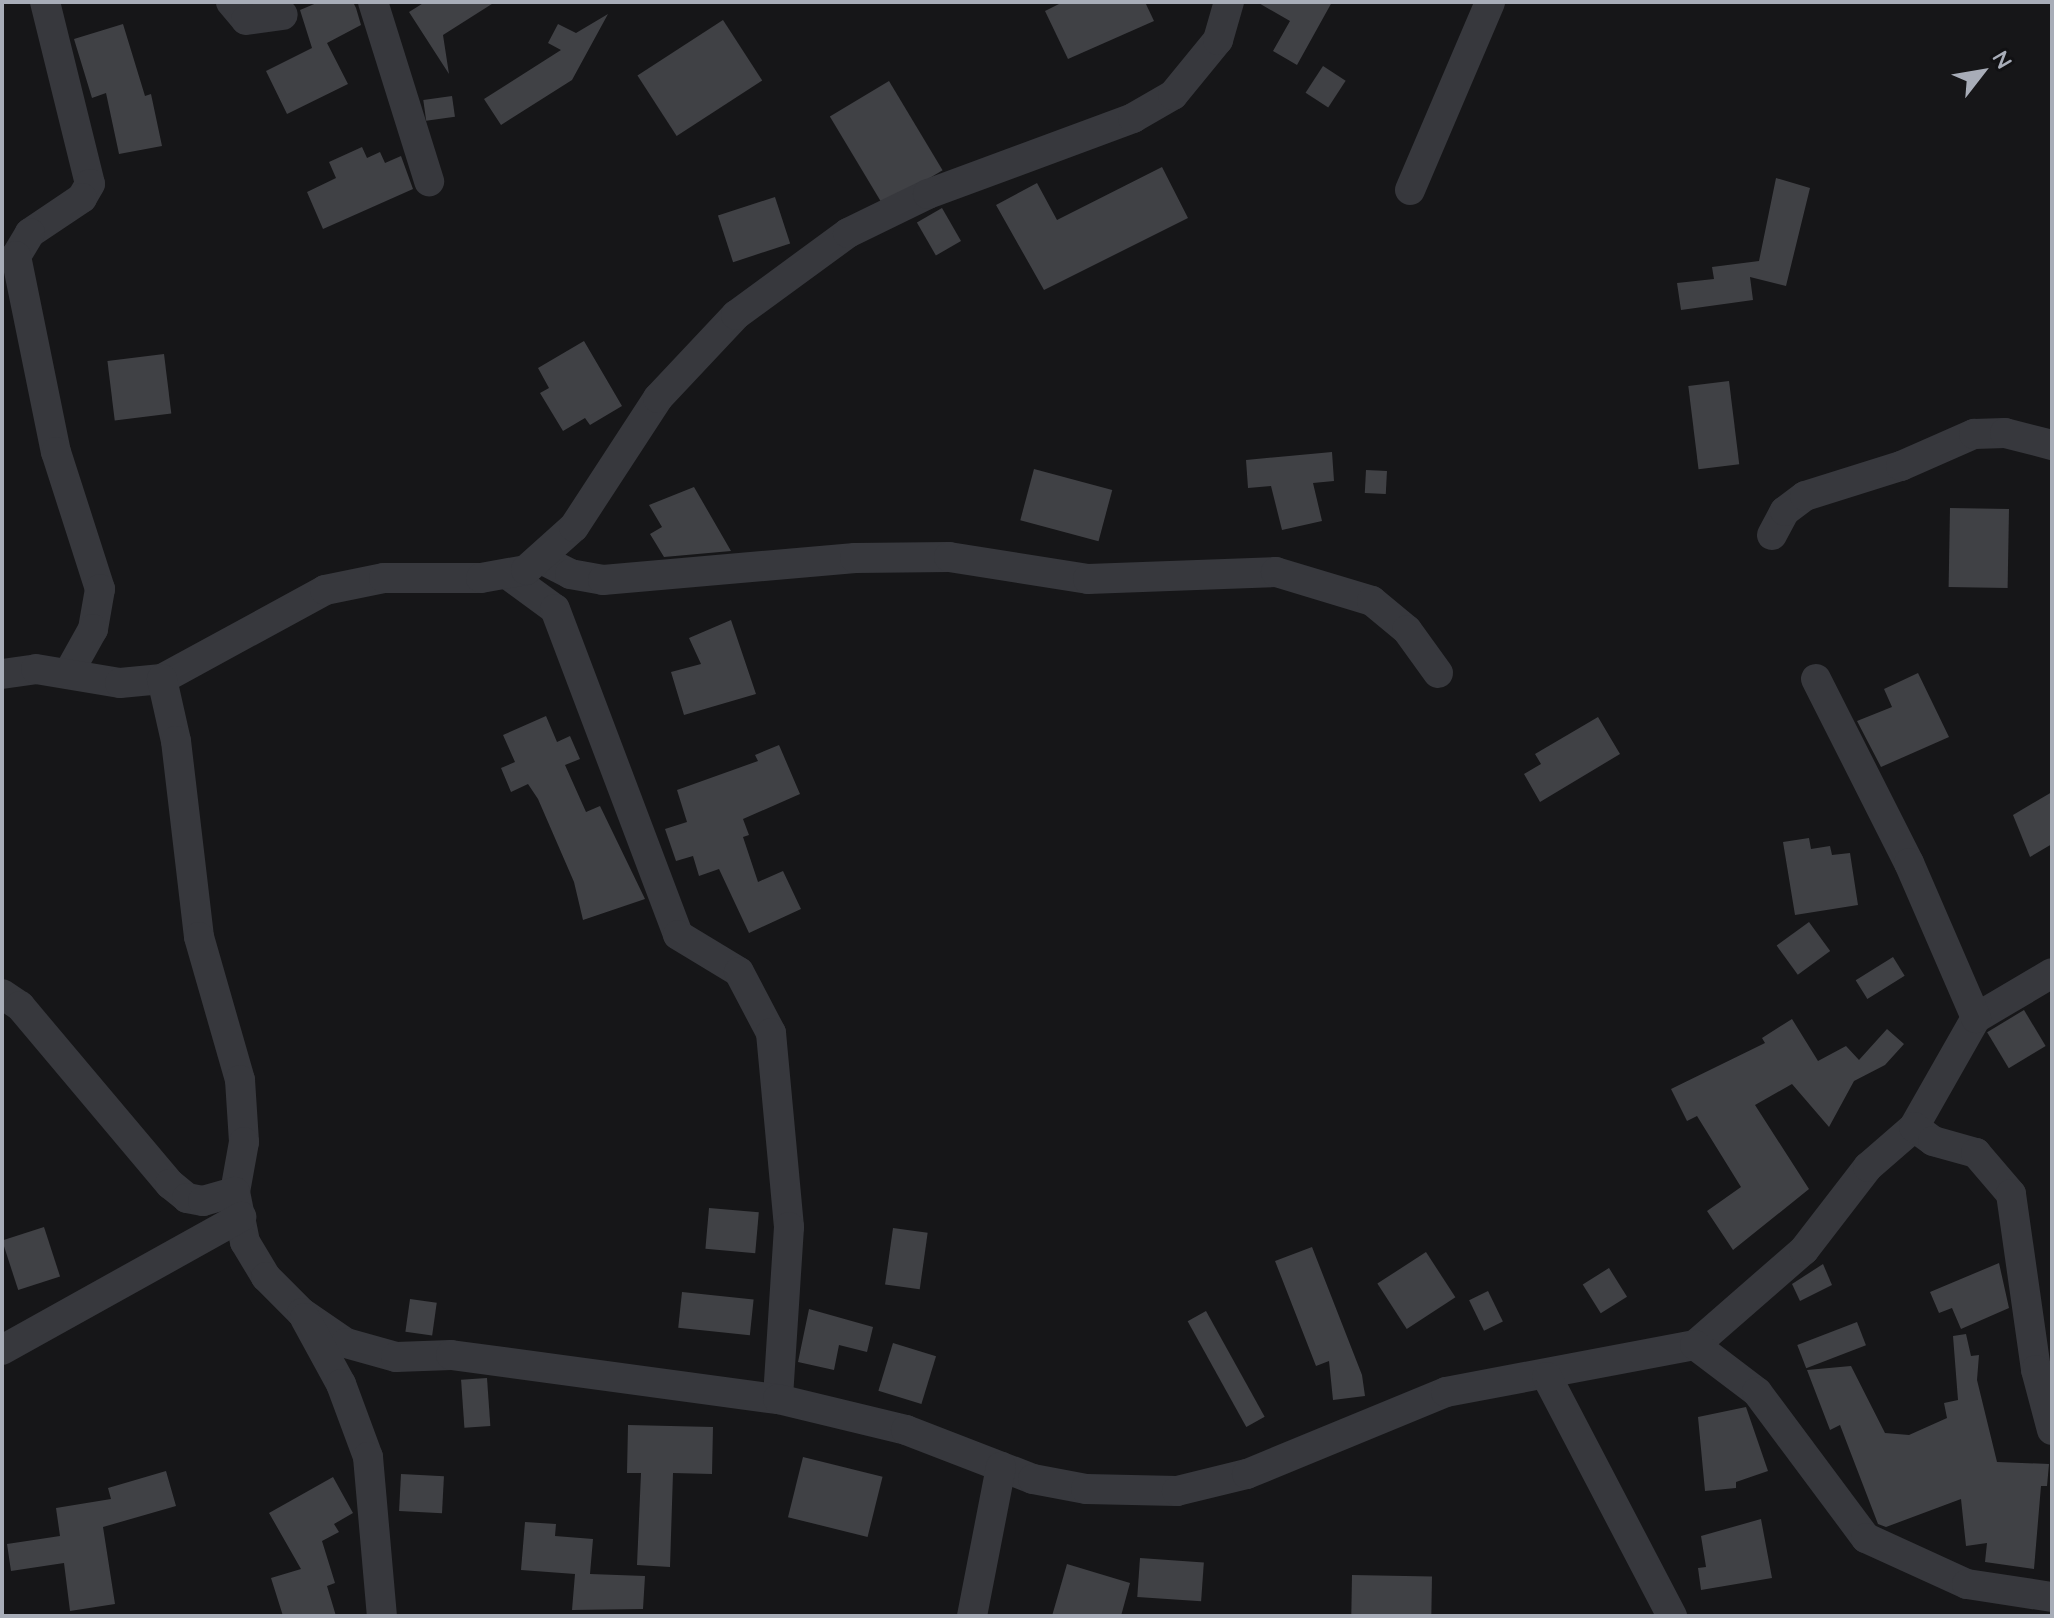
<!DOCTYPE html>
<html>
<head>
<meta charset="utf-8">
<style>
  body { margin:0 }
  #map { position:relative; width:2054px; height:1618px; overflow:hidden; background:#161618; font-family:Quicksand,sans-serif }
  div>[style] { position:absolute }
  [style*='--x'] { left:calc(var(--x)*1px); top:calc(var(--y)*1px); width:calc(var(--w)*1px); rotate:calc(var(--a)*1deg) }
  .building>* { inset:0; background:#404145; transform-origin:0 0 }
  .street>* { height:30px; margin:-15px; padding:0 15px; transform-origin:15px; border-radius:15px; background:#37383d }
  span { translate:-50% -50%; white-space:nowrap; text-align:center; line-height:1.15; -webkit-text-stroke:6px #111113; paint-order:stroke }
  .frame { position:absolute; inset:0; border:4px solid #a8adb8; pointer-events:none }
  .north { position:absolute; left:1942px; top:32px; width:80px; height:80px; -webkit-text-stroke:6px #111113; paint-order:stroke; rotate:59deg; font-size:22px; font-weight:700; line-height:32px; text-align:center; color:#a8adb8 }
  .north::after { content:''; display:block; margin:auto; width:28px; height:36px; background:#a8adb8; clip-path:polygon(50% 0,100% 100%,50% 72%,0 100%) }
</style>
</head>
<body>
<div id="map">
  <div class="building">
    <div style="clip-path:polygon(319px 2px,353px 2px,356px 8px,361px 25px,327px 43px,348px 84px,287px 114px,266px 71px,312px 48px,300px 10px)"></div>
    <div style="clip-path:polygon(425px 2px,495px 2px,443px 35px,449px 74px,409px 12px)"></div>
    <div style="clip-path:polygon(1063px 2px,1145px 2px,1154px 21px,1068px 59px,1045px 11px)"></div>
    <div style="clip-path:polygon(1257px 2px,1332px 2px,1297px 65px,1273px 51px,1290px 21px)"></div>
    <div style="clip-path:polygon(608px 14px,572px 80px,501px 125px,484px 99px,561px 50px,548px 43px,558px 24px,576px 33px)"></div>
    <div style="left:723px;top:20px;width:72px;height:102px;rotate:57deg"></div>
    <div style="clip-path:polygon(123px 24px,145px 96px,151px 94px,162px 146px,119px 154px,106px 93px,92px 98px,74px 39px)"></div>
    <div style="left:1323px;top:66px;width:27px;height:32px;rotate:33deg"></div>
    <div style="left:889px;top:81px;width:104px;height:69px;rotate:59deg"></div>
    <div style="left:452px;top:96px;width:21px;height:29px;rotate:82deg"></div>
    <div style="clip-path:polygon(362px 147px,367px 158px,380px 152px,385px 163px,401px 156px,413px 189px,323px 229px,307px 192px,336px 178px,329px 162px)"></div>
    <div style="clip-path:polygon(1162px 167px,1188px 218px,1044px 290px,996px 205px,1037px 183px,1057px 220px)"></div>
    <div style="clip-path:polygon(1776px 178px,1810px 188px,1786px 286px,1750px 277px,1753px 300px,1681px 310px,1677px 283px,1714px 279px,1712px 267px,1759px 261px)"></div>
    <div style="left:775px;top:197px;width:49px;height:60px;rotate:72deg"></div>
    <div style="left:942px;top:208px;width:38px;height:29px;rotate:60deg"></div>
    <div style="clip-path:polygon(584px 341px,622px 406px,590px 425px,585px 418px,563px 431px,540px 393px,549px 388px,538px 368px)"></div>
    <div style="left:164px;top:354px;width:60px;height:57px;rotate:83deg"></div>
    <div style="left:1729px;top:381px;width:84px;height:41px;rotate:83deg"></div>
    <div style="clip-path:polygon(1332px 452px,1334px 481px,1313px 483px,1322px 521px,1282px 530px,1271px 486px,1248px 488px,1246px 460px)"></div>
    <div style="left:1034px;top:469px;width:81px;height:53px;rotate:15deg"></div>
    <div style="left:1366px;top:470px;width:21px;height:23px;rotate:3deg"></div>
    <div style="clip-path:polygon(694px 487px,731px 551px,664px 557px,650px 534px,662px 527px,649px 505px)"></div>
    <div style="left:1950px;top:508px;width:59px;height:79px;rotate:1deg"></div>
    <div style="clip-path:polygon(731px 620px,756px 694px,684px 715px,671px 672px,701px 664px,689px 638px)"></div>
    <div style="clip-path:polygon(1918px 673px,1949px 737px,1881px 767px,1857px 721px,1892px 707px,1884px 689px)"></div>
    <div style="clip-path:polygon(546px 716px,557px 742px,570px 736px,580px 759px,565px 765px,586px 812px,600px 806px,645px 899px,583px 920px,574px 882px,538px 799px,528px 784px,511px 792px,501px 768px,515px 762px,503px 735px)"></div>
    <div style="clip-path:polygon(1598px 717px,1620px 754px,1540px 802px,1524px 774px,1541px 764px,1535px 754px)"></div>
    <div style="clip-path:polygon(779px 745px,800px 794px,743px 819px,749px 835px,743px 837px,758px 882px,783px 871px,801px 909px,749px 933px,719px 869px,699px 876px,693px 856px,676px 861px,665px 829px,687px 822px,677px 790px,758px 761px,755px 755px)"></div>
    <div style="clip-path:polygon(2052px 792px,2052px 844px,2030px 857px,2013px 815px)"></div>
    <div style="clip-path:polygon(1809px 838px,1811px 849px,1830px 846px,1832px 855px,1850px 853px,1858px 905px,1795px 915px,1783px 842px)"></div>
    <div style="left:1809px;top:922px;width:36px;height:40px;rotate:54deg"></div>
    <div style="left:1893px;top:957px;width:22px;height:44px;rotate:58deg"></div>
    <div style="left:2024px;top:1010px;width:42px;height:43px;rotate:59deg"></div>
    <div style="clip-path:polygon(1792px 1019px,1818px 1061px,1846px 1046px,1859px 1060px,1887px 1029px,1904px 1044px,1885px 1065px,1854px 1081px,1829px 1127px,1792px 1084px,1755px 1105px,1809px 1189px,1733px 1250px,1707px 1211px,1741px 1187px,1697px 1116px,1687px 1121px,1671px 1089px,1765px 1043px,1762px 1038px)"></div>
    <div style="left:709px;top:1208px;width:50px;height:41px;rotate:5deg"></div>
    <div style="left:44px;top:1227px;width:52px;height:44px;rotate:72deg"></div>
    <div style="left:893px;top:1228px;width:35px;height:57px;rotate:8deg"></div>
    <div style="clip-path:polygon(1312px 1247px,1362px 1375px,1365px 1396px,1333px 1400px,1329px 1361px,1316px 1366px,1275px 1261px)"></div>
    <div style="left:1426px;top:1252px;width:54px;height:58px;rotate:57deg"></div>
    <div style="clip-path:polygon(1999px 1263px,2009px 1308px,1961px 1329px,1952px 1308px,1939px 1313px,1930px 1292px)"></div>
    <div style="clip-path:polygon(1823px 1264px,1832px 1285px,1800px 1301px,1792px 1284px)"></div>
    <div style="left:1609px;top:1268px;width:34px;height:31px;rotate:58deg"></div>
    <div style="left:1488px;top:1291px;width:34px;height:21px;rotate:64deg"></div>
    <div style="left:682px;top:1292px;width:72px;height:36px;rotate:6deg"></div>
    <div style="left:410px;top:1299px;width:27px;height:33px;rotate:8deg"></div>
    <div style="clip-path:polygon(809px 1309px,873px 1327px,867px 1352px,839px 1345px,834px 1370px,798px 1362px)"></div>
    <div style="left:1206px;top:1311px;width:121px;height:21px;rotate:61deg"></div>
    <div style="left:1857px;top:1322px;width:25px;height:64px;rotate:69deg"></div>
    <div style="clip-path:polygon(1966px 1334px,1971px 1356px,1979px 1355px,1977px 1380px,1997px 1462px,2049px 1464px,2047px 1486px,2041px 1486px,2034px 1569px,1985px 1562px,1987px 1543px,1966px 1546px,1961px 1499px,1886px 1527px,1878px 1524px,1840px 1425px,1830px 1430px,1807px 1370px,1851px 1366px,1885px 1433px,1909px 1435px,1947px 1418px,1944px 1403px,1958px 1400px,1953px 1336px)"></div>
    <div style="left:893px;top:1343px;width:45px;height:50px;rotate:17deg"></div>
    <div style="left:487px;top:1378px;width:48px;height:26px;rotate:86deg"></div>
    <div style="clip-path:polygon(1746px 1407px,1768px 1471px,1736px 1482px,1736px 1488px,1705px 1491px,1698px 1417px)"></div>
    <div style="clip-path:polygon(628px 1425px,713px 1427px,712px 1474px,673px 1473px,670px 1567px,637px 1565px,641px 1473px,627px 1473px)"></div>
    <div style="left:803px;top:1457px;width:82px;height:62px;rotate:14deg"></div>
    <div style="clip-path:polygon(166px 1471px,176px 1506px,103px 1527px,115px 1604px,70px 1611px,64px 1563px,11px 1571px,7px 1544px,60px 1536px,56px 1508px,111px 1499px,108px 1488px)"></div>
    <div style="left:401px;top:1474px;width:43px;height:37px;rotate:3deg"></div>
    <div style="clip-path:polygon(333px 1477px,353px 1513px,334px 1524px,339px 1532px,322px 1541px,335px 1583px,327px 1586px,336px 1616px,283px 1616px,271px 1578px,301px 1569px,269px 1513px)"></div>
    <div style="clip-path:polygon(1761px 1519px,1772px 1578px,1701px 1590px,1698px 1568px,1706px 1567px,1701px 1536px)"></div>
    <div style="clip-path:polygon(525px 1522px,556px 1524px,555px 1536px,593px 1539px,590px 1574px,645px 1576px,643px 1609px,572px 1610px,575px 1574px,521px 1570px)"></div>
    <div style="left:1140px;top:1558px;width:64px;height:39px;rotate:4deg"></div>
    <div style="clip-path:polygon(1067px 1564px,1130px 1583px,1121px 1616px,1052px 1616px)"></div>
    <div style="left:1352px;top:1575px;width:80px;height:41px;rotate:1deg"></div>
  </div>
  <div class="street">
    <div style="--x:45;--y:2;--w:187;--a:76.1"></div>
    <div style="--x:90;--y:184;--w:16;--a:120"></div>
    <div style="--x:82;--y:198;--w:63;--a:146.1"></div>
    <div style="--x:30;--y:233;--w:27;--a:121"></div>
    <div style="--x:16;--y:256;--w:200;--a:78.5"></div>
    <div style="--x:56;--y:452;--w:144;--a:72.2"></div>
    <div style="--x:100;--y:589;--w:41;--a:99.9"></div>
    <div style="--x:93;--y:629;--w:51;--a:119.1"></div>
    <div style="--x:231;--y:2;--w:23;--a:50"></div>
    <div style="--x:246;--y:20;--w:37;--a:-8"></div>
    <div style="--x:373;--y:2;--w:188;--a:72.6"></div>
    <div style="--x:1410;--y:190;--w:204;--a:-66.9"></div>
    <div style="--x:1772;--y:535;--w:27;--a:-62"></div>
    <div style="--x:1785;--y:511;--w:25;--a:-37"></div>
    <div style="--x:1805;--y:496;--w:101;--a:-17.4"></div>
    <div style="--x:1901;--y:466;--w:80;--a:-23.7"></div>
    <div style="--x:1974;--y:434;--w:31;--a:-2"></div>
    <div style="--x:2005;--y:433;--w:49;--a:14.3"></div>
    <div style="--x:541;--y:559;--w:33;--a:27"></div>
    <div style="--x:570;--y:574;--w:34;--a:10"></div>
    <div style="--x:603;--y:580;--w:253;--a:-5"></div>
    <div style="--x:855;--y:558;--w:94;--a:-0.6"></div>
    <div style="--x:949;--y:557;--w:141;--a:9"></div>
    <div style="--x:1088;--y:579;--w:188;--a:-2.1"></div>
    <div style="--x:1276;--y:572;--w:100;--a:16.8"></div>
    <div style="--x:1372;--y:601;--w:45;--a:39.6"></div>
    <div style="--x:1407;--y:630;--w:53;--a:54.2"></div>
    <div style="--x:507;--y:574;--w:59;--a:36.1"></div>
    <div style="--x:555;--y:609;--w:348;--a:69.3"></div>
    <div style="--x:678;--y:935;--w:71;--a:31.2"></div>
    <div style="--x:739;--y:972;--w:69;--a:62.3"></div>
    <div style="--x:771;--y:1033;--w:195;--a:84.7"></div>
    <div style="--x:789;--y:1227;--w:172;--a:93.7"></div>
    <div style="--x:2;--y:674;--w:34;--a:-8"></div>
    <div style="--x:36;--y:669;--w:85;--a:9.5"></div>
    <div style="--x:120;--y:683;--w:42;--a:-5.4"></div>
    <div style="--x:162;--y:679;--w:186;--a:-28.6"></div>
    <div style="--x:325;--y:590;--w:60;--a:-11.5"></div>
    <div style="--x:384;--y:578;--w:97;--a:0"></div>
    <div style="--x:481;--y:578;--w:46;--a:-10.1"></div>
    <div style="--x:526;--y:570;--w:64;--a:-41.9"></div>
    <div style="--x:574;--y:527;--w:154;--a:-56.9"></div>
    <div style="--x:658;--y:398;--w:114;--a:-46.8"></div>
    <div style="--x:736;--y:315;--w:139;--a:-36.2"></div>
    <div style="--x:848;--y:233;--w:89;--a:-26"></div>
    <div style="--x:928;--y:194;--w:219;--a:-20.3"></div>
    <div style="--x:1133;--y:118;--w:46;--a:-29.9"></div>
    <div style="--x:1173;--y:95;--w:71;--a:-50.7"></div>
    <div style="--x:1218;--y:40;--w:40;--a:-74"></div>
    <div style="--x:162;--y:679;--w:64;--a:77.3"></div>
    <div style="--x:176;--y:741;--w:197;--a:83.3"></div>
    <div style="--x:199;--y:937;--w:149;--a:74"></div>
    <div style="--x:240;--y:1080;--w:62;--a:86.3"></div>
    <div style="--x:244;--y:1142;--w:51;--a:100.2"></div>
    <div style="--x:235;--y:1192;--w:51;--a:78.7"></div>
    <div style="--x:245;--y:1242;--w:41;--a:59"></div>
    <div style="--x:266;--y:1277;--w:51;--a:45"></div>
    <div style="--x:302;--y:1313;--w:53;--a:34.3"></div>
    <div style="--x:346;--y:1343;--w:52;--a:15.6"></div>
    <div style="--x:396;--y:1357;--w:55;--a:-2.1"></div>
    <div style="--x:451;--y:1355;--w:330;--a:7.7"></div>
    <div style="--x:778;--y:1399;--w:132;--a:13.6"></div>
    <div style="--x:906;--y:1430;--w:136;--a:21.1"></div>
    <div style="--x:1033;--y:1479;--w:54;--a:10.7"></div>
    <div style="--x:1086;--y:1489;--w:91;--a:1.3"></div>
    <div style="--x:1177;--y:1491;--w:72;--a:-13.7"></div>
    <div style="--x:1247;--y:1474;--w:215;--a:-22.4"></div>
    <div style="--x:1446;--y:1392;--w:253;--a:-10.7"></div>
    <div style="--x:1695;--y:1345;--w:145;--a:-41.1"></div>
    <div style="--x:1804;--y:1250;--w:105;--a:-52.4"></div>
    <div style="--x:1868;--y:1167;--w:61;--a:-41"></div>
    <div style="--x:1914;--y:1127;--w:125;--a:-60.4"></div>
    <div style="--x:1976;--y:1018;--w:88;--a:-30.6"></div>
    <div style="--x:1816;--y:679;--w:206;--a:63.2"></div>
    <div style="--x:1909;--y:863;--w:169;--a:66.6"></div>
    <div style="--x:2;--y:994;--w:22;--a:34"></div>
    <div style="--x:20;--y:1006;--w:233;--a:49.9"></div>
    <div style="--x:170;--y:1184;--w:22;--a:39"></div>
    <div style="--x:187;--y:1198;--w:16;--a:11"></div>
    <div style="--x:203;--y:1201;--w:33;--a:-16"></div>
    <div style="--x:1914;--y:1127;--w:24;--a:36"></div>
    <div style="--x:1933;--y:1141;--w:45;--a:15.6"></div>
    <div style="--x:1976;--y:1153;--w:54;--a:49.5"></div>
    <div style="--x:2011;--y:1194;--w:178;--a:81.9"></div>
    <div style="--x:2036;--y:1370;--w:62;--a:75.1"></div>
    <div style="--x:305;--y:1318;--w:75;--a:61.4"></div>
    <div style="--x:341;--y:1384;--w:78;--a:69.7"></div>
    <div style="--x:368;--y:1457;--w:160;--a:85"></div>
    <div style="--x:1695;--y:1345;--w:78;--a:37.2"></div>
    <div style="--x:1757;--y:1392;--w:182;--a:53.3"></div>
    <div style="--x:1866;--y:1538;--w:111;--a:24.5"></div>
    <div style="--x:1967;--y:1584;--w:86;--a:8.7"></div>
    <div style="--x:2;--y:1350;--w:274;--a:-29.1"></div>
    <div style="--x:1547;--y:1377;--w:270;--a:62.4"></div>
    <div style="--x:972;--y:1616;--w:152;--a:-79"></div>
  </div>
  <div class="frame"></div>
  <div class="north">N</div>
</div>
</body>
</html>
